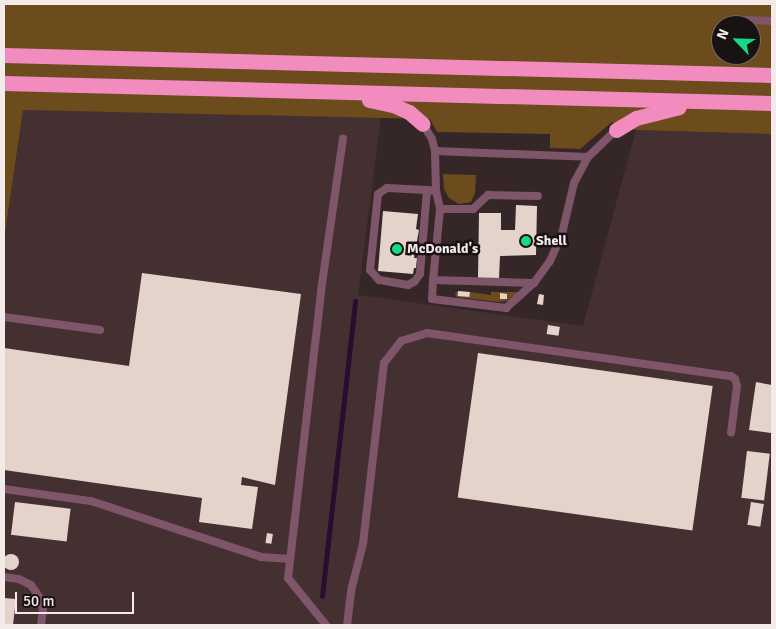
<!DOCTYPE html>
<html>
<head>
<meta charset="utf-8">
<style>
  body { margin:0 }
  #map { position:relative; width:776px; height:629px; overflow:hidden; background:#352727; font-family:Signika,sans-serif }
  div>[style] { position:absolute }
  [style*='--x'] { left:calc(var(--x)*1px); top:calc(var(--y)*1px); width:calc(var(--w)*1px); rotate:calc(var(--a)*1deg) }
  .built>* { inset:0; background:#453031 }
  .green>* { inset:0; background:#6c4c1c }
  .stream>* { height:5px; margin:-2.5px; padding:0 2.5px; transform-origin:2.5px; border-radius:2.5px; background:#2b0b30 }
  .building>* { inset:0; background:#e3d3cb; transform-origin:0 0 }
  .round { border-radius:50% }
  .service>* { height:8px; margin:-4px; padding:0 4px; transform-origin:4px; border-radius:4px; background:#7f5569 }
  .motorway>* { height:15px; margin:-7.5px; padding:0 7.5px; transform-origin:7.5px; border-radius:7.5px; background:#f38cbe }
  .dots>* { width:14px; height:14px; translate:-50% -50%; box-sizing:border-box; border:2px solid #181212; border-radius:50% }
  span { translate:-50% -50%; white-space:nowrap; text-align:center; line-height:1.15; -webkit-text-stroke:5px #181212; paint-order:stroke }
  .poi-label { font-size:14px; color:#f4eaea; font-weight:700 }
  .left { translate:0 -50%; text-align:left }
  .frame { position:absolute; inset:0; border:5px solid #f4eaea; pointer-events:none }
  .north { position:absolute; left:711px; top:15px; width:50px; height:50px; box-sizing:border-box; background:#181212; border:1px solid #706868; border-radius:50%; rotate:294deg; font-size:14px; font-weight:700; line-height:20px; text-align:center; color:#f4eaea }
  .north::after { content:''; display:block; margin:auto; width:18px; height:22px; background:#14d989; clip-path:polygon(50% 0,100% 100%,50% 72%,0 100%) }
  .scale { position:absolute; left:15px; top:592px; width:119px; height:22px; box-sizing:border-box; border:2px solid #f4eaea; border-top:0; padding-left:6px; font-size:15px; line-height:18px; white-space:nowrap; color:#f4eaea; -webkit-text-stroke:4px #181212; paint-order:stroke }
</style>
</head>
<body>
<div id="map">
  <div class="built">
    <div style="clip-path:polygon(23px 110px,381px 117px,358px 295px,583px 326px,636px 130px,772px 134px,772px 625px,4px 625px,4px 240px)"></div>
  </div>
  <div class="green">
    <div style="clip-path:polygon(evenodd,4px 4px,772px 4px,772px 134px,636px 130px,612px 122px,580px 149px,550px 148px,550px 134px,437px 132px,430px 119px,23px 110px,4px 240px,4px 4px,721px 25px,751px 25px,751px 55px,721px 55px,721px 25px)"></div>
    <div style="clip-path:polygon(443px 174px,476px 175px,475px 193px,471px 202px,459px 204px,449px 198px,444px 189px)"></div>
    <div style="clip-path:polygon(455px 292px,458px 292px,457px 295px,470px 297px,470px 292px,491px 295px,491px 292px,520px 292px,507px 301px,499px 302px,456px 297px)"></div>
  </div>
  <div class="stream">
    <div style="--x:322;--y:596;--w:297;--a:-83.6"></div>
  </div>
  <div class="building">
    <div style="clip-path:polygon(516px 205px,537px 206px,536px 255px,500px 256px,499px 279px,478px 278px,479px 213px,501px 213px,501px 230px,515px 230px)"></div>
    <div style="clip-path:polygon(383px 211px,418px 214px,416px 229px,419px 230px,414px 258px,417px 258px,416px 268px,414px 268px,413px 274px,378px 271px)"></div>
    <div style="clip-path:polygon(142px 273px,301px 294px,275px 485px,242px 477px,241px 485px,258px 487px,252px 529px,199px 522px,202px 498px,4px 470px,4px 348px,129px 366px)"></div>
    <div style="left:458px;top:291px;width:12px;height:5px;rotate:5deg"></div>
    <div style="clip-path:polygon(500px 293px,507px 294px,507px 299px,500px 299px)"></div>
    <div style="clip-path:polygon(539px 294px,544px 295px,543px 305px,537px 304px)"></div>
    <div style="left:548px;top:325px;width:12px;height:9px;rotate:9deg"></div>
    <div style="left:478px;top:353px;width:237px;height:146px;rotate:8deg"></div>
    <div style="clip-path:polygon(756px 382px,772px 385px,771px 433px,749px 430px)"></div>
    <div style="left:747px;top:451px;width:23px;height:47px;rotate:7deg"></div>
    <div style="left:15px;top:502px;width:56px;height:33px;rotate:7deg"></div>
    <div style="left:751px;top:502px;width:13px;height:23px;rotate:9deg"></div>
    <div style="left:267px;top:533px;width:6px;height:10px;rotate:9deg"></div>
    <div class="round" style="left:3px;top:554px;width:16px;height:16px"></div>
    <div style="clip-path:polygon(4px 598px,16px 599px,13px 625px,4px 625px)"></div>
  </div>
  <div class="service">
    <div style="--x:746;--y:20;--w:26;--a:2"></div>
    <div style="--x:423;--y:124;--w:17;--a:59"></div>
    <div style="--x:432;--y:139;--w:12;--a:76"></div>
    <div style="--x:435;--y:151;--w:40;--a:88.6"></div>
    <div style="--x:436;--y:191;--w:18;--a:77"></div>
    <div style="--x:440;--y:209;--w:71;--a:95.6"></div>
    <div style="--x:433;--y:280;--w:101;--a:1.7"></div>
    <div style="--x:534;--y:283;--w:27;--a:-54"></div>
    <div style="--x:550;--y:261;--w:30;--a:-66"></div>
    <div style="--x:562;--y:234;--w:52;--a:-76.8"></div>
    <div style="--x:574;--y:183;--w:30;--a:-62"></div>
    <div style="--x:588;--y:157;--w:39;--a:-44"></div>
    <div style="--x:435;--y:151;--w:153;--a:2.2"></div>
    <div style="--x:427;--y:190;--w:84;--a:94.8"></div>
    <div style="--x:420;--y:274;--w:9;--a:126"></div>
    <div style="--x:415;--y:281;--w:8;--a:150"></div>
    <div style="--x:408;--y:285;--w:29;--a:-170"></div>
    <div style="--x:379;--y:280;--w:13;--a:-132"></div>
    <div style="--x:370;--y:270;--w:76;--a:-84"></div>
    <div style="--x:378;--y:194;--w:11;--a:-34"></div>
    <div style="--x:387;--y:188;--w:40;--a:2.9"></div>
    <div style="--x:427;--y:190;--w:9;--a:6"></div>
    <div style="--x:440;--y:209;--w:33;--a:0"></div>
    <div style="--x:473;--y:209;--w:21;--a:-43"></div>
    <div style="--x:488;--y:195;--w:50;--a:1.1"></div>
    <div style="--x:433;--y:280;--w:19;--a:93"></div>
    <div style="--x:432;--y:299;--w:75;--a:6.9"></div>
    <div style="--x:506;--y:308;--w:38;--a:-42"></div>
    <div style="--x:4;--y:317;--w:97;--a:7.7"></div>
    <div style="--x:4;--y:489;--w:88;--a:7.9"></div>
    <div style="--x:91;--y:501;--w:179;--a:18.2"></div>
    <div style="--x:261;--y:557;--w:29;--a:4"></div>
    <div style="--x:4;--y:577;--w:15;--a:8"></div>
    <div style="--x:19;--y:579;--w:13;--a:27"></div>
    <div style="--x:31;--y:585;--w:14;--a:56"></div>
    <div style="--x:39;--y:597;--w:13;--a:72"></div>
    <div style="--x:43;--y:609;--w:16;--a:97"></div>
    <div style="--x:326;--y:625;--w:60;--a:-129"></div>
    <div style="--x:288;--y:578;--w:289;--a:-83.4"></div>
    <div style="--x:321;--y:291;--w:154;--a:-81.8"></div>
    <div style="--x:347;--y:625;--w:38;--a:-83"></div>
    <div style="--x:352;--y:587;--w:44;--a:-75.7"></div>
    <div style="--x:363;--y:544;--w:182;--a:-83.4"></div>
    <div style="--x:384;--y:363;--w:28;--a:-52"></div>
    <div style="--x:401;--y:341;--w:27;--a:-17"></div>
    <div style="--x:427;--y:333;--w:307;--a:8.1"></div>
    <div style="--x:731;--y:376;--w:5;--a:37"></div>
    <div style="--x:735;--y:379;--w:7;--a:74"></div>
    <div style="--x:737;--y:386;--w:47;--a:97.3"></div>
  </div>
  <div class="motorway">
    <div style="--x:4;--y:55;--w:768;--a:1.49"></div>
    <div style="--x:4;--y:83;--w:768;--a:1.49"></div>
    <div style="--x:369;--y:100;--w:25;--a:12"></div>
    <div style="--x:393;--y:105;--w:17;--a:24"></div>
    <div style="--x:409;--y:112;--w:18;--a:41"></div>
    <div style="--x:616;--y:130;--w:23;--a:-31"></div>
    <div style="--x:636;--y:118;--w:44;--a:-14.3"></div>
  </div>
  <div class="dots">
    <div style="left:526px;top:241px;background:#14d989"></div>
    <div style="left:397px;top:249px;background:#14d989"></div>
  </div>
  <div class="poi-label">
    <span class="left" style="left:536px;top:241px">Shell</span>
    <span class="left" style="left:407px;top:249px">McDonald's</span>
  </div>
  <div class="frame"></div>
  <div class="north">N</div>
  <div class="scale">50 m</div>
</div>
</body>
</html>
